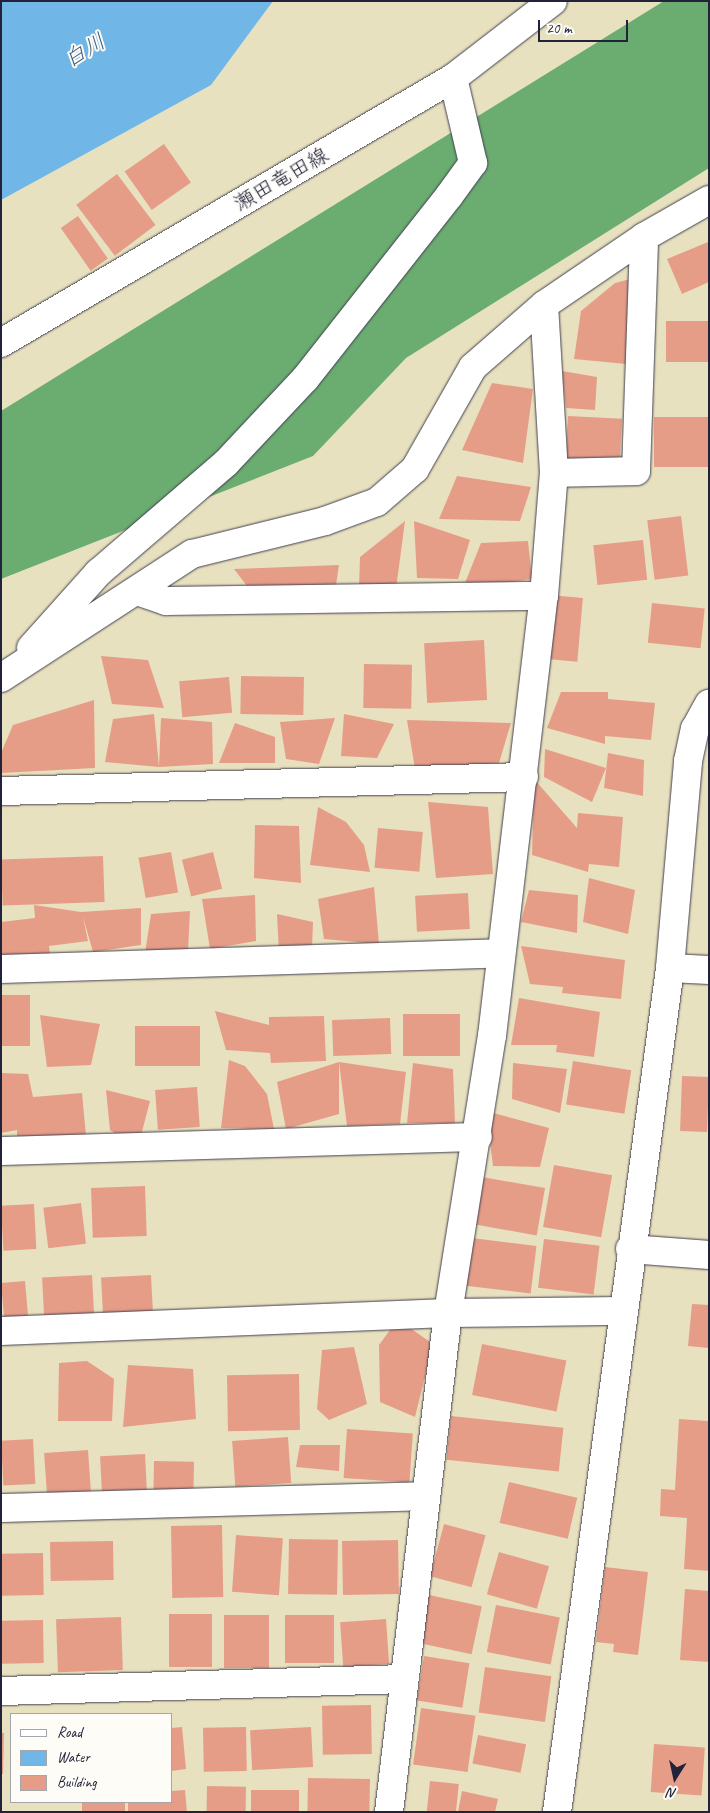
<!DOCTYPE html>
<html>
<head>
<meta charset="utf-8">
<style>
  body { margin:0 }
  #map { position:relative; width:710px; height:1813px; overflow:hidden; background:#e8e1bf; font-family:Caveat,"Klee One",sans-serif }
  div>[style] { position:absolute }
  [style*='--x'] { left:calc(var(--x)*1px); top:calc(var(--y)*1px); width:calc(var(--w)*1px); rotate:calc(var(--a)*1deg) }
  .forest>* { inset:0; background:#6bad71 }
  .water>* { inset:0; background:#70b7e7 }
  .building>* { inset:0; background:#e69d88; transform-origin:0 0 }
  .roads { filter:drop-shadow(0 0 1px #403f4f) drop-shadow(0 0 1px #403f4f) }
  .minor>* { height:28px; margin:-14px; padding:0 14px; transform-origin:14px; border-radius:14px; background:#fff }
  .major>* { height:28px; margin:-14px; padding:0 14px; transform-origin:14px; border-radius:14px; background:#fff }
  span { translate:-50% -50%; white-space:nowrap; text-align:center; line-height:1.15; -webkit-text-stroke:4px #fdfcf7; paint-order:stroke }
  .street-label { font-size:21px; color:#22223b }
  .water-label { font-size:22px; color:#415e80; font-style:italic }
  .frame { position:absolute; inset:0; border:2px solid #22223b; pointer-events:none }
  .legend { position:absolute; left:10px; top:1713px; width:162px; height:90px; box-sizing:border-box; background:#fdfcf7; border:1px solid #a5a5ac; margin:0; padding:6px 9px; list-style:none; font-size:15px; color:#22223b }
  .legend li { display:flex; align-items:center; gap:10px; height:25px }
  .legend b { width:25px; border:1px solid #a5a5ac }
  .north { position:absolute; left:650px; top:1753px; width:50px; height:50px; -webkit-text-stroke:4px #fdfcf7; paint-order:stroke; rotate:190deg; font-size:14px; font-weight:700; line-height:20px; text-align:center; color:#22223b }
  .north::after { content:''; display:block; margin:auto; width:18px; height:22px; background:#22223b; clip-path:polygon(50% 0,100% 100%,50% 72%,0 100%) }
  .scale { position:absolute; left:538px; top:20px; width:90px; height:22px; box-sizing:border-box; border:2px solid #22223b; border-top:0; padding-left:6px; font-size:15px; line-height:18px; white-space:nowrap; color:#22223b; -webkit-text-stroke:4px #fdfcf7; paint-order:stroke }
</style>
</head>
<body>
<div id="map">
  <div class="forest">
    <div style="clip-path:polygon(664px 1px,709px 1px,709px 168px,406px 358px,313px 456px,1px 579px,1px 411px)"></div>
  </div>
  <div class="water">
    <div style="clip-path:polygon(1px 1px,273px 1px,211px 85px,1px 200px)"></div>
  </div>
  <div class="building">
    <div style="left:164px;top:144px;width:47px;height:48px;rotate:55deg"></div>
    <div style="left:117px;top:174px;width:64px;height:51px;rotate:53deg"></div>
    <div style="left:78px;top:216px;width:52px;height:21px;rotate:55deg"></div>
    <div style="clip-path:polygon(708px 242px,709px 282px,682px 294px,667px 259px)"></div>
    <div style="clip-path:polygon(634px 278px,626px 364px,574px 359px,581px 311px,615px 283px)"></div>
    <div style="left:666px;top:321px;width:43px;height:41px"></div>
    <div style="clip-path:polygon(562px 371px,597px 377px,595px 410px,566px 408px)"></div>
    <div style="clip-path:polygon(492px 383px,533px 389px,523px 463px,462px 450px)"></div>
    <div style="left:568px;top:416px;width:54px;height:46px;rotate:3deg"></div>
    <div style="left:709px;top:417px;width:50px;height:55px;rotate:90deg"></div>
    <div style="clip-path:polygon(457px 476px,531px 487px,520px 521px,439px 519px)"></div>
    <div style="left:681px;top:516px;width:60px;height:34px;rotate:83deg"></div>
    <div style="clip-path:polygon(405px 521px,396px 589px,359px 587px,360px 557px)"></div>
    <div style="clip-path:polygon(414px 521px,470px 540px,458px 579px,417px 578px)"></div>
    <div style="left:643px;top:540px;width:40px;height:50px;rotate:84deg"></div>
    <div style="clip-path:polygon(528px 541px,532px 579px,463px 588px,481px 543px)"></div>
    <div style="clip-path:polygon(339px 565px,336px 585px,250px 590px,234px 569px)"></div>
    <div style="left:550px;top:595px;width:33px;height:64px;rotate:5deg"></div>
    <div style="left:652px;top:603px;width:53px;height:40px;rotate:6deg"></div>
    <div style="left:484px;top:640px;width:60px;height:60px;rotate:87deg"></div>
    <div style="clip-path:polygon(101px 656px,148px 660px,164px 708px,112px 704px)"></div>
    <div style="left:364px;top:664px;width:48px;height:44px;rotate:1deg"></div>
    <div style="left:241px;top:676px;width:63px;height:38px;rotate:1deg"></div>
    <div style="left:229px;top:677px;width:36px;height:50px;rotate:85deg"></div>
    <div style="clip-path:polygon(561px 692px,608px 692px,608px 699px,655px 703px,651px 740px,605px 736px,605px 744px,547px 728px)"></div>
    <div style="clip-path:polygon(94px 700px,95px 768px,1px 773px,1px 753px,13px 725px)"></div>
    <div style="clip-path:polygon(154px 714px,159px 767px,105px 762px,113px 719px)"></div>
    <div style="clip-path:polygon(344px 714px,394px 724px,377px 758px,341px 756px)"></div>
    <div style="clip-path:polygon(161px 718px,212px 722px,213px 764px,159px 767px)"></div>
    <div style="clip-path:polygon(335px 718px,319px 764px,286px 759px,280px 722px)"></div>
    <div style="clip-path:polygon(407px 720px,511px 723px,499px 763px,415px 769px)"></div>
    <div style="clip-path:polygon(235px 723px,275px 737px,275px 763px,219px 763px)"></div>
    <div style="clip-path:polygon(545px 749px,606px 768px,592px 802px,544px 777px)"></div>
    <div style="clip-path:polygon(608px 753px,644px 760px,643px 796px,604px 788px)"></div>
    <div style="clip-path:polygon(534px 779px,577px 828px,578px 813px,623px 817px,619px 867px,589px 864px,588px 872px,532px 855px)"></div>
    <div style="clip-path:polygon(428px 802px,488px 807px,493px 874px,436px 878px)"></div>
    <div style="clip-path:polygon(318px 807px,346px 822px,364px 845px,370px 872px,310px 865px)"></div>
    <div style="clip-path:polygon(255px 825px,299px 826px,301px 883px,254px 878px)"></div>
    <div style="left:378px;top:828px;width:45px;height:40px;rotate:5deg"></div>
    <div style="left:171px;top:852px;width:41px;height:33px;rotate:80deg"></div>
    <div style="left:213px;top:852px;width:38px;height:32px;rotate:76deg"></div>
    <div style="left:103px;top:856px;width:46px;height:102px;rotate:88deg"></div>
    <div style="clip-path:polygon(589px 878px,635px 890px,628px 934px,583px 922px)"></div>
    <div style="clip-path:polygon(374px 887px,379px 944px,324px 939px,318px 899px)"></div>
    <div style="clip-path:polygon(529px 890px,578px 895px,577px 933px,521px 922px)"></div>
    <div style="left:468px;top:893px;width:36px;height:53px;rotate:87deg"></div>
    <div style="clip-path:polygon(255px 895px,256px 941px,210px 949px,202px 899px)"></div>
    <div style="clip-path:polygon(34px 905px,81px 912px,141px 908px,141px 945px,93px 952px,83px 917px,88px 941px,49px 946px,50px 954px,1px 959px,1px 922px,35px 918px)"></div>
    <div style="clip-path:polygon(190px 911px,188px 951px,145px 953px,151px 914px)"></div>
    <div style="clip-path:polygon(277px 914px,313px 922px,312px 949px,279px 953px)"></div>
    <div style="clip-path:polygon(521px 946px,625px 960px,621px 999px,562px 993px,563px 987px,530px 984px)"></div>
    <div style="left:1px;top:995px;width:29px;height:51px"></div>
    <div style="clip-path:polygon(519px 998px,600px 1012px,594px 1057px,556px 1052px,557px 1045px,511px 1045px)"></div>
    <div style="clip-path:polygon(215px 1011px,269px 1025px,269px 1017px,324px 1016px,326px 1061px,271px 1063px,270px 1053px,226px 1050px)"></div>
    <div style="left:460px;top:1014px;width:42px;height:57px;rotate:90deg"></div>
    <div style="clip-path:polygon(40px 1015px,100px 1024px,91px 1065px,47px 1067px)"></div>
    <div style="left:390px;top:1018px;width:36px;height:58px;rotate:88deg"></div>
    <div style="left:200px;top:1026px;width:40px;height:65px;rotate:90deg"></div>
    <div style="clip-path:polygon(229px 1060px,245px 1066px,267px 1094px,274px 1129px,221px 1128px)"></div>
    <div style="left:573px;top:1061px;width:59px;height:44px;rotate:9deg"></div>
    <div style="clip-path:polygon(339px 1062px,406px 1072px,400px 1124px,347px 1126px,339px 1062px,339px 1114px,286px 1129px,277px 1082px)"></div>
    <div style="clip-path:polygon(413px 1063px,453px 1069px,455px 1123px,407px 1123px)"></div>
    <div style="clip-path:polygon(513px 1063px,567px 1069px,560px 1113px,512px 1099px)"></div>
    <div style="clip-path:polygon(1px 1073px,28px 1074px,33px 1097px,82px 1093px,86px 1136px,17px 1141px,17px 1130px,1px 1133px)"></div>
    <div style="left:682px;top:1076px;width:27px;height:55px;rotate:2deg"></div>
    <div style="left:197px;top:1087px;width:40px;height:42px;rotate:86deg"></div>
    <div style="clip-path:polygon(106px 1090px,150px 1101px,138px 1147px,110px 1130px)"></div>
    <div style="clip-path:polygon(486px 1111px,549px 1128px,540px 1167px,493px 1166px)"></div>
    <div style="left:554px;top:1165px;width:59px;height:63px;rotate:10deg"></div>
    <div style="left:482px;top:1177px;width:64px;height:48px;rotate:10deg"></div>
    <div style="left:145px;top:1186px;width:50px;height:54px;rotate:88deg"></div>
    <div style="left:81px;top:1203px;width:41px;height:38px;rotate:83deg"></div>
    <div style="left:34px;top:1204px;width:45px;height:33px;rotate:87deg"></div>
    <div style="left:472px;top:1238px;width:65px;height:48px;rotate:7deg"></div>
    <div style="left:544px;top:1239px;width:56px;height:49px;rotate:7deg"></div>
    <div style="left:92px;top:1275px;width:43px;height:50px;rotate:87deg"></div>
    <div style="left:151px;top:1275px;width:36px;height:50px;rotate:87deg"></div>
    <div style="left:25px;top:1281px;width:36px;height:24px;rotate:85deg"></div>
    <div style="clip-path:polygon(692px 1304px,709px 1305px,709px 1348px,688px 1346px)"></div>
    <div style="clip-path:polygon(410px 1328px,433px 1344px,415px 1417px,380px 1402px,379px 1345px,390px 1330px)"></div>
    <div style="left:482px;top:1344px;width:86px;height:52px;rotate:11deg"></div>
    <div style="clip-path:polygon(354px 1347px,367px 1404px,329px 1420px,317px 1409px,322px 1350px)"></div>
    <div style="clip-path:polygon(87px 1361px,114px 1379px,112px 1421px,58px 1421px,59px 1363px)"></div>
    <div style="clip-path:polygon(128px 1365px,193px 1369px,196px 1419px,123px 1427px)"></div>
    <div style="left:299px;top:1374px;width:56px;height:72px;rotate:89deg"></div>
    <div style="left:451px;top:1416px;width:113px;height:44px;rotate:6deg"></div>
    <div style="clip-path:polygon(679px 1419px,709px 1421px,709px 1571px,684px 1569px,687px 1518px,660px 1516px,661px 1489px,675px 1490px)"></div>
    <div style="left:347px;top:1429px;width:66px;height:49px;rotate:4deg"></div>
    <div style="left:288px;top:1437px;width:46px;height:56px;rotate:86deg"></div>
    <div style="left:33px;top:1439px;width:45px;height:32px;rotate:87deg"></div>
    <div style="clip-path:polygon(300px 1445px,340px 1445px,339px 1471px,296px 1467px)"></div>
    <div style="left:88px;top:1450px;width:41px;height:44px;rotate:86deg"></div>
    <div style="left:145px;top:1454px;width:42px;height:45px;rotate:87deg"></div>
    <div style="left:154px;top:1461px;width:40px;height:31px;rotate:1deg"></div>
    <div style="left:509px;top:1482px;width:70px;height:42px;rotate:13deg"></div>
    <div style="left:444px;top:1524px;width:43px;height:54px;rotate:15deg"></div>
    <div style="left:222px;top:1525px;width:72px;height:51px;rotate:89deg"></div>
    <div style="left:236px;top:1535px;width:47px;height:57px;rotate:4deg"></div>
    <div style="left:289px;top:1539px;width:49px;height:55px;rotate:1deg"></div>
    <div style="left:398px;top:1540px;width:54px;height:56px;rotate:89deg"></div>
    <div style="left:113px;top:1541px;width:39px;height:63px;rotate:89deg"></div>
    <div style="left:499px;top:1552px;width:52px;height:44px;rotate:16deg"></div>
    <div style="left:43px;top:1553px;width:42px;height:42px;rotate:89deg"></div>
    <div style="clip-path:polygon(605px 1567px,648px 1572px,638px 1655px,613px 1652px,614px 1644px,596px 1642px)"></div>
    <div style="clip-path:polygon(685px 1589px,709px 1591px,709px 1662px,680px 1660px)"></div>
    <div style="left:429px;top:1595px;width:54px;height:49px;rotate:12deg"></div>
    <div style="left:496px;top:1605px;width:65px;height:48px;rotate:11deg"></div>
    <div style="left:169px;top:1614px;width:43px;height:53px"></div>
    <div style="left:224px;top:1615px;width:45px;height:53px"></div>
    <div style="left:285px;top:1615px;width:49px;height:48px"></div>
    <div style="left:121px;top:1617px;width:53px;height:65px;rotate:88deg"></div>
    <div style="left:386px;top:1619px;width:45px;height:46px;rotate:86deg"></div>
    <div style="left:43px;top:1620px;width:43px;height:42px;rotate:89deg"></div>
    <div style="left:424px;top:1656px;width:46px;height:45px;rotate:9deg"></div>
    <div style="left:485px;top:1667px;width:67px;height:46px;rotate:8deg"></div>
    <div style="left:371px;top:1705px;width:49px;height:49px;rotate:89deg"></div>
    <div style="left:421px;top:1708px;width:55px;height:57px;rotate:8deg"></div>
    <div style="clip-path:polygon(182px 1727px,186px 1769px,171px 1771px,171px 1728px)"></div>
    <div style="left:246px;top:1727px;width:44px;height:43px;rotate:89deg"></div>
    <div style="left:311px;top:1727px;width:40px;height:61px;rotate:87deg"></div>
    <div style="clip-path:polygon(1px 1733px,4px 1733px,3px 1774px,1px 1774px)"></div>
    <div style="left:478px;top:1735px;width:49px;height:29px;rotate:11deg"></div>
    <div style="left:654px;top:1744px;width:51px;height:48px;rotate:4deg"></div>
    <div style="left:308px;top:1778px;width:62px;height:34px;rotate:1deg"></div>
    <div style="left:430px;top:1781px;width:29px;height:31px;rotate:6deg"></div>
    <div style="left:207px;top:1786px;width:39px;height:26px;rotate:1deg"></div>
    <div style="clip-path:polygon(185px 1790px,187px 1812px,128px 1812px,128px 1802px,171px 1802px,171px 1791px)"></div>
    <div style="left:299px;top:1790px;width:22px;height:48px;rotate:90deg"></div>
    <div style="clip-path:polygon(462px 1791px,498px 1799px,495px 1812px,458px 1812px)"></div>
    <div style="left:82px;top:1802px;width:43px;height:10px"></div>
  </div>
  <div class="roads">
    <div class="minor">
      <div style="--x:554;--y:473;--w:82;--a:-1.4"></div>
      <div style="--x:636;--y:471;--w:234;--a:-88"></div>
      <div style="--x:137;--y:591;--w:31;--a:19"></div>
      <div style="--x:166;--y:601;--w:378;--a:-0.8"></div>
      <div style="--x:31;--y:648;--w:101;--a:-48.2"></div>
      <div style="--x:98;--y:573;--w:169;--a:-40.7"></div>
      <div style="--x:226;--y:463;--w:115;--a:-46.8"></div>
      <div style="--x:305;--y:379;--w:233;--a:-51.8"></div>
      <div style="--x:449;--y:196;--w:41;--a:-54"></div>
      <div style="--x:473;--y:163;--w:87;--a:-103.2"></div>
      <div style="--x:1;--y:678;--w:228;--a:-33"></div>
      <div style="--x:192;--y:554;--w:137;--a:-13.9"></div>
      <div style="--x:325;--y:521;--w:55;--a:-20.1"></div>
      <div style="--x:377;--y:502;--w:50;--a:-41"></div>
      <div style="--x:415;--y:469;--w:117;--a:-60.4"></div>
      <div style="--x:473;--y:367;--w:94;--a:-41.1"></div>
      <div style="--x:544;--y:305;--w:121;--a:-34.2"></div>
      <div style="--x:644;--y:237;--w:75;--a:-29.6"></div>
      <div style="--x:1;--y:791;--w:523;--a:-1.53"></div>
      <div style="--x:670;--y:968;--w:39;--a:3"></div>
      <div style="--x:1;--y:969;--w:499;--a:-1.8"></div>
      <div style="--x:1;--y:1151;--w:477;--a:-1.7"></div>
      <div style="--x:630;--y:1249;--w:79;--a:4.3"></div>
      <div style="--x:1;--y:1331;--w:447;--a:-2.3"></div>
      <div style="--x:448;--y:1313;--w:174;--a:-0.7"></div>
      <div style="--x:1;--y:1508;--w:425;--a:-1.6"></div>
      <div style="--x:1;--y:1691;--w:403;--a:-1.7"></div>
      <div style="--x:389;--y:1812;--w:502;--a:-83.26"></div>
      <div style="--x:448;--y:1313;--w:280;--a:-81"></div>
      <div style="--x:492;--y:1036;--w:443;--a:-83.3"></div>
      <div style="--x:544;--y:596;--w:123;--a:-85.4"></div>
      <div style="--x:554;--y:473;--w:168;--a:-93.4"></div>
      <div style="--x:557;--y:1812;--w:852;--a:-82.37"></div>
      <div style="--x:670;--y:968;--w:208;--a:-85"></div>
      <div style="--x:688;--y:761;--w:33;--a:-78"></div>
      <div style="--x:695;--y:729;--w:29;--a:-61"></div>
    </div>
    <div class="major">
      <div style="--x:1;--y:343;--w:524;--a:-30.38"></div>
      <div style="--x:453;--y:78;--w:126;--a:-37.6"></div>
    </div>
  </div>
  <div class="street-label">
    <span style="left:281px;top:179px;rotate:-30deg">瀬田竜田線</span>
  </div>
  <div class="water-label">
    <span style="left:85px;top:51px;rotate:-31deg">白川</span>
  </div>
  <div class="frame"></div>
  <ul class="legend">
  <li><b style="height:6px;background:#fff"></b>Road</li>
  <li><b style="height:14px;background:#70b7e7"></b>Water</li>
  <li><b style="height:14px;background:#e69d88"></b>Building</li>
  </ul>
  <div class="north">N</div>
  <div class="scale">20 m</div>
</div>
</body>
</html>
